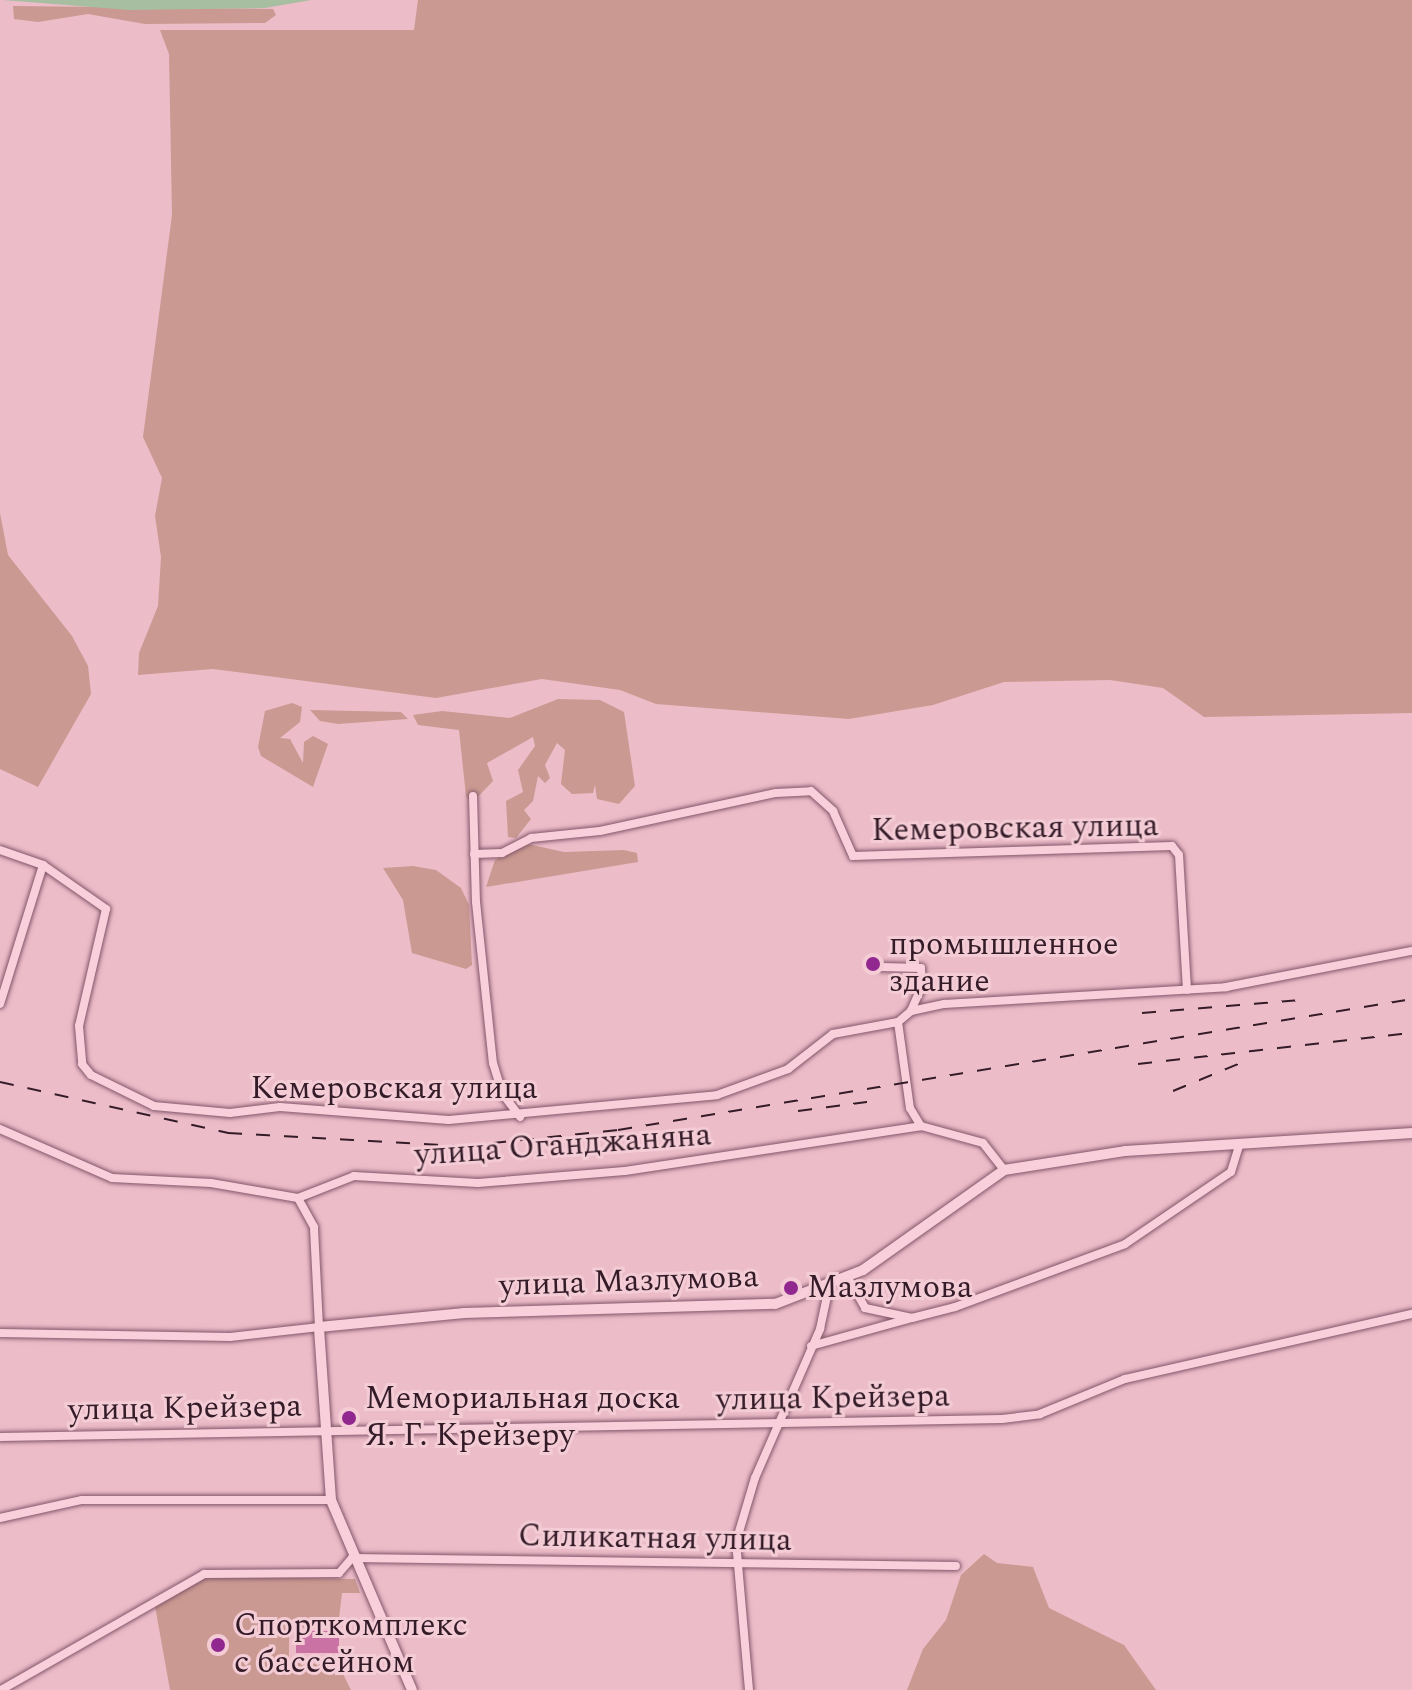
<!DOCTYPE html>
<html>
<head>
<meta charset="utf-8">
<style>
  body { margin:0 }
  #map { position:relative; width:1412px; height:1690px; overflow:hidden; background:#ecbcc9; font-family:Spectral,serif }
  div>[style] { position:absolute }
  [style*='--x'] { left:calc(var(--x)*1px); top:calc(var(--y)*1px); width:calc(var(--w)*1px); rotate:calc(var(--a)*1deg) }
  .green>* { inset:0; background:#ca9991 }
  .water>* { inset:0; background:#a8bea0 }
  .building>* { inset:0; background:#ca72a3; transform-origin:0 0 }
  .roads { filter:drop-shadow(0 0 2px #83566a) drop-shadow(0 0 2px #83566a) }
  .minor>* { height:8px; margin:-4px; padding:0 4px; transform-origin:4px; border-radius:4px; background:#f8cfda }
  .tertiary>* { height:10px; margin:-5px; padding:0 5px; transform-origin:5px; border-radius:5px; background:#f8cfda }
  .rail>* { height:2px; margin-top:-1px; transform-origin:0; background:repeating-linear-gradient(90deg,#331b27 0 14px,transparent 0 28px) }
  .dots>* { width:22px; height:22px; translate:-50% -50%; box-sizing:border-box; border:4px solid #f4ccd6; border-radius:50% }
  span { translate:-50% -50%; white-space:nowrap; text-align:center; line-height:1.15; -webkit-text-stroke:6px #f4ccd6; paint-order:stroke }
  .street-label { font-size:32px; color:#331b27 }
  .poi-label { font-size:32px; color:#331b27 }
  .left { translate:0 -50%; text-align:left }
</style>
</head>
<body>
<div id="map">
  <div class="green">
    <div style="clip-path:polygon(418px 0,1412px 0,1412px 713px,1204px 717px,1163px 688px,1110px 680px,1004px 682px,933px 705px,849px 719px,656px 704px,620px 690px,542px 679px,436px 698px,213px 669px,138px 675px,139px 653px,158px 606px,161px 557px,155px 516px,162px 478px,143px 437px,172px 215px,169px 54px,160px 30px,414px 30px)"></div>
    <div style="clip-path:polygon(13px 6px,273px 9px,276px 15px,265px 23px,145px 24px,88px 14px,38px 22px,14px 19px)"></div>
    <div style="clip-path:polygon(0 513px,8px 555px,72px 636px,88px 666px,91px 694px,38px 787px,0 769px)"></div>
    <div style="clip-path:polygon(558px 699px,600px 700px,624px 712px,635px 786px,619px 804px,597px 799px,595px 785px,593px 793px,572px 794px,561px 784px,565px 750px,557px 743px,545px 765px,550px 778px,545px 783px,538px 776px,533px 801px,524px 810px,531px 819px,516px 838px,508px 837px,506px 801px,523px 792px,518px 770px,535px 746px,533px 737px,487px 763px,493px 781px,472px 803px,466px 796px,459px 730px,418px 725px,413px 715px,442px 711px,510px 718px)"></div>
    <div style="clip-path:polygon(292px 703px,302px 707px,300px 722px,280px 738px,290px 739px,303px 763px,304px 742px,313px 736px,328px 744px,313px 787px,261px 756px,258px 747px,265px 711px)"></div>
    <div style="clip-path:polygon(310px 710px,401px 712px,408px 719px,338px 724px,320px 721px)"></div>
    <div style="clip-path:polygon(523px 843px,564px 852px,624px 850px,637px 853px,638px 862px,486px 887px,495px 860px)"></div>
    <div style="clip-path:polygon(413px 866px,436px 870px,461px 888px,469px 905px,472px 965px,466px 969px,412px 953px,403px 900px,383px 868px)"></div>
    <div style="clip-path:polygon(984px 1554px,997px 1563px,1033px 1567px,1049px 1608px,1124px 1645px,1156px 1690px,907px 1690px,923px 1649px,946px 1620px,961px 1575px)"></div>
    <div style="clip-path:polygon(208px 1576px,355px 1579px,360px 1593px,342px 1593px,338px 1627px,289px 1628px,289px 1663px,338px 1664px,351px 1690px,170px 1690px,155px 1606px)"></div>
  </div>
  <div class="water">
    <div style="clip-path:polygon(3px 0,311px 0,265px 8px,129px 10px)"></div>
  </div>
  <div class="building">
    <div style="left:296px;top:1631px;width:43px;height:22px"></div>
  </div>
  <div class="roads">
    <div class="minor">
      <div style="--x:473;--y:796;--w:106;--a:88.4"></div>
      <div style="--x:476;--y:902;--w:162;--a:84"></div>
      <div style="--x:493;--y:1063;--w:31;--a:73"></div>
      <div style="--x:502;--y:1093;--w:30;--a:53"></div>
      <div style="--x:0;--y:850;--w:46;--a:19.2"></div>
      <div style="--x:43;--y:865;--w:77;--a:34.9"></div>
      <div style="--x:106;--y:909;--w:120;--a:103"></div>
      <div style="--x:79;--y:1026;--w:38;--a:85"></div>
      <div style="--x:82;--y:1064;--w:14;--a:51"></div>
      <div style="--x:91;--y:1075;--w:70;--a:26.2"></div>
      <div style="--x:154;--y:1106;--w:76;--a:5.3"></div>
      <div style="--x:230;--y:1113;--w:50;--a:-6.8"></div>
      <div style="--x:280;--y:1107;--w:169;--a:4.4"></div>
      <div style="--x:449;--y:1120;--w:269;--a:-5.3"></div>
      <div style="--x:717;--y:1095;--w:76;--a:-20.1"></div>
      <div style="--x:788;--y:1069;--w:57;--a:-37.9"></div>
      <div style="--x:833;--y:1034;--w:66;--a:-10.5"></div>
      <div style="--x:898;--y:1022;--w:17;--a:-40"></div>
      <div style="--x:911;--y:1011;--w:34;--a:-12"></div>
      <div style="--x:944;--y:1004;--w:283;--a:-3.4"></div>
      <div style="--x:1226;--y:987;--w:189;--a:-11"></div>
      <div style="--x:474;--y:854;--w:28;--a:-2"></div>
      <div style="--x:502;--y:853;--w:33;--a:-27"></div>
      <div style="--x:531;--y:838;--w:69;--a:-5.8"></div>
      <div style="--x:600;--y:831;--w:180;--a:-12.2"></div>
      <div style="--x:776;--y:793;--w:35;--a:-3"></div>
      <div style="--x:811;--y:791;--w:30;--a:42"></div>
      <div style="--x:833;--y:811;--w:49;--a:66"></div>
      <div style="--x:853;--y:856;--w:319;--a:-1.8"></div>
      <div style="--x:1172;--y:846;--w:11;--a:52"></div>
      <div style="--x:1179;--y:855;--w:135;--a:86.6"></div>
      <div style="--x:881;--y:967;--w:40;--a:1.4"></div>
      <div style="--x:921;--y:968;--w:18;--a:87"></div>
      <div style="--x:922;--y:986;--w:27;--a:114"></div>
      <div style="--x:0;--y:1004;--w:145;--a:-72.8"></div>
      <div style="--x:898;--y:1022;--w:87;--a:82.1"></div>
      <div style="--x:910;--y:1108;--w:21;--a:59"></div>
      <div style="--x:0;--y:1129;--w:122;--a:23.6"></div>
      <div style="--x:112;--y:1178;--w:99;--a:2.9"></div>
      <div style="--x:211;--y:1183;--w:88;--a:9.8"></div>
      <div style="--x:298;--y:1198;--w:60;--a:-21.4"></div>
      <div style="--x:354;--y:1176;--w:124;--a:3.2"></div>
      <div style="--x:478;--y:1183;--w:147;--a:-4.7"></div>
      <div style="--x:625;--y:1171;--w:299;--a:-8.6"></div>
      <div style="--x:921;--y:1126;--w:64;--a:15.3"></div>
      <div style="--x:983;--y:1143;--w:34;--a:52"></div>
      <div style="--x:848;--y:1278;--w:34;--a:60"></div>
      <div style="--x:865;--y:1308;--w:48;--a:12"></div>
      <div style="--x:912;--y:1318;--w:44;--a:-14.3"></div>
      <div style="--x:955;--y:1307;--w:181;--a:-20.3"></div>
      <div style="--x:1125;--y:1244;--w:128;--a:-34.2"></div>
      <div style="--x:1231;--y:1172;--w:30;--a:-73"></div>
      <div style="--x:0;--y:1333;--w:230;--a:1"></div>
      <div style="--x:230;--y:1337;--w:90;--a:-6.4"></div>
      <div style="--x:319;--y:1327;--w:100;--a:-92.9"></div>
      <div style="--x:314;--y:1227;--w:33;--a:-119"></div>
      <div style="--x:811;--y:1346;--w:105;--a:-15.5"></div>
      <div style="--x:0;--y:1437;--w:1002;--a:-1.03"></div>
      <div style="--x:1002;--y:1419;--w:38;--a:-7"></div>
      <div style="--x:1040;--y:1414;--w:92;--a:-22.4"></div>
      <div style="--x:1125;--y:1379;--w:294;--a:-12.8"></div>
      <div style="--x:0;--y:1518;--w:84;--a:-12.4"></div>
      <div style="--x:82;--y:1500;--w:249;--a:0"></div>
      <div style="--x:1;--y:1690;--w:234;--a:-29.7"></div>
      <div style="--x:204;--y:1574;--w:135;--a:-0.4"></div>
      <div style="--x:339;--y:1573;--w:20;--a:-49"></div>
      <div style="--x:352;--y:1558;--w:604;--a:0.76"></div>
      <div style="--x:749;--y:1690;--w:149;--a:-95"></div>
      <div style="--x:736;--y:1542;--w:67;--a:-73.5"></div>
      <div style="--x:755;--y:1478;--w:163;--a:-66.4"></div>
      <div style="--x:820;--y:1329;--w:43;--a:-77.9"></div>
    </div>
    <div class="tertiary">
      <div style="--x:412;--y:1690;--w:207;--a:-113.1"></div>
      <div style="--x:331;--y:1500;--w:173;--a:-94"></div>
      <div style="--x:319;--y:1327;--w:146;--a:-5.5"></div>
      <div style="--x:464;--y:1313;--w:311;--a:-1.7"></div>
      <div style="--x:775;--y:1304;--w:94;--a:-21.1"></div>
      <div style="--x:863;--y:1270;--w:173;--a:-35.3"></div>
      <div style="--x:1004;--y:1170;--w:122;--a:-8.9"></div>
      <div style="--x:1125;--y:1151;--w:288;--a:-3.6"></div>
    </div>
  </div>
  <div class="rail">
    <div style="--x:1142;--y:1013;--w:159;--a:-4.7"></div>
    <div style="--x:1138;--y:1064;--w:276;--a:-6.5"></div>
    <div style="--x:0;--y:1082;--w:234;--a:12.6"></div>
    <div style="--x:228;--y:1133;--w:236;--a:3.2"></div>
    <div style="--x:464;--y:1146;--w:155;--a:-5.9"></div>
    <div style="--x:618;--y:1130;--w:805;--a:-9.37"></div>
    <div style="--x:1173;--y:1091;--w:76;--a:-22.5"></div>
    <div style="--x:798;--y:1111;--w:77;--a:-7.5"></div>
  </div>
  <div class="dots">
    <div style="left:873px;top:964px;background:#91288f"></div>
    <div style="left:791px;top:1288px;background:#91288f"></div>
    <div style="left:349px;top:1418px;background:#91288f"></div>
    <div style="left:218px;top:1645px;background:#91288f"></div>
  </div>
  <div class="street-label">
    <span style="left:1015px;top:829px;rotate:-1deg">Кемеровская улица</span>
    <span style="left:394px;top:1089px">Кемеровская улица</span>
    <span style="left:563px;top:1146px;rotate:-4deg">улица Оганджаняна</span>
    <span style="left:629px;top:1282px;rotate:-2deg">улица Мазлумова</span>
    <span style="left:833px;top:1399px;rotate:-1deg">улица Крейзера</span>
    <span style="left:185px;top:1409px;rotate:-1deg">улица Крейзера</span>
    <span style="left:655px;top:1539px;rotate:1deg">Силикатная улица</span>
  </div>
  <div class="poi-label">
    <span class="left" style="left:889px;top:964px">промышленное<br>здание</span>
    <span class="left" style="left:807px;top:1288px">Мазлумова</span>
    <span class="left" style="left:365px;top:1418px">Мемориальная доска<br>Я. Г. Крейзеру</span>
    <span class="left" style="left:234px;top:1645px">Спорткомплекс<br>с бассейном</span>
  </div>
</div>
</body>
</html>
